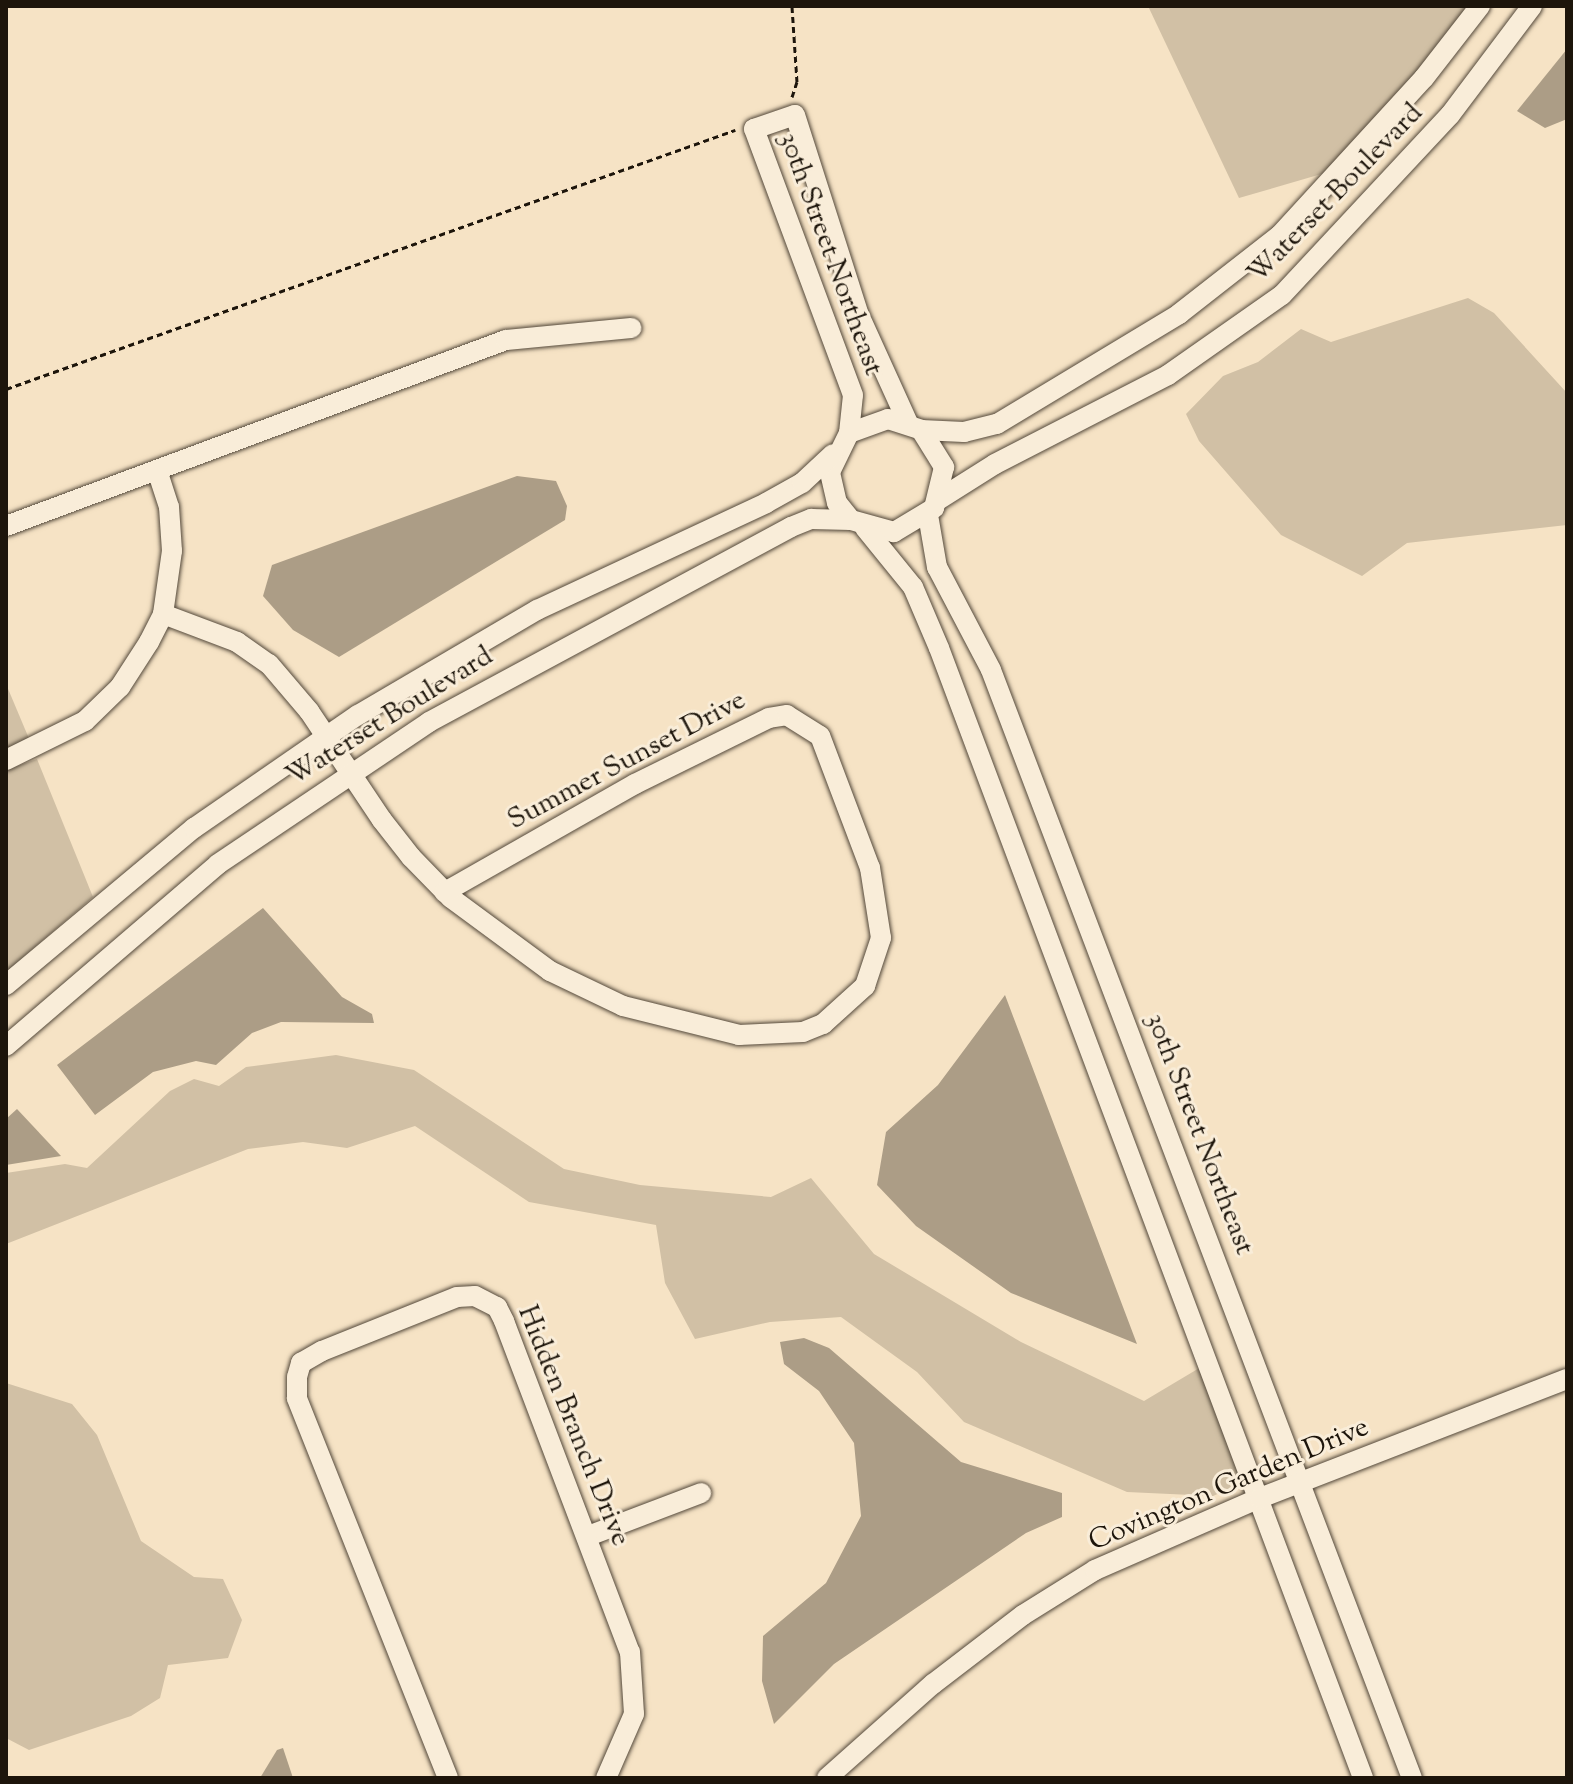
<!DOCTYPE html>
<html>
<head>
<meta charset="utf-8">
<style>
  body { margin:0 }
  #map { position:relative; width:1573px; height:1784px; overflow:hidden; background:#f6e3c5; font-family:"Sorts Mill Goudy",serif }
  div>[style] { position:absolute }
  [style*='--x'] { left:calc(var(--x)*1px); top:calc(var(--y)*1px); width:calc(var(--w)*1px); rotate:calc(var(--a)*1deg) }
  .green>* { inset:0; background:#d1c0a5 }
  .water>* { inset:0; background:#ac9d86 }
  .path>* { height:3px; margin-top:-1.5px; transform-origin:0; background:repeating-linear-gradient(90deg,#1d150b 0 6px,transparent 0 10px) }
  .roads { filter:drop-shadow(0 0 2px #53483a) drop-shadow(0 0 2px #53483a) }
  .minor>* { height:20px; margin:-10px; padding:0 10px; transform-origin:10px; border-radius:10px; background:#f9edd9 }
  span { translate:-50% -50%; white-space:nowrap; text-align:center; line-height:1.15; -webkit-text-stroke:6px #f9edd9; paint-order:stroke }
  .street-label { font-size:28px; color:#1d150b }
  .frame { position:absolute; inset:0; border:8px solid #1d150b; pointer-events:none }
</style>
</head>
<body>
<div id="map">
  <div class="green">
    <div style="clip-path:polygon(1148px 6px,1474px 6px,1342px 168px,1239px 198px)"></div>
    <div style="clip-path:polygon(1468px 298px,1494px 313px,1567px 393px,1567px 525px,1407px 543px,1362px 576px,1281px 535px,1199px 441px,1186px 414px,1223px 376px,1258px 362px,1301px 329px,1331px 342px)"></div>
    <div style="clip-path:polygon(6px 684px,30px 741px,6px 750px)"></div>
    <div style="clip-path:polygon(37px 759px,93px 897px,6px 972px,6px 770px)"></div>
    <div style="clip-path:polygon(336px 1055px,414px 1070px,564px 1169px,640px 1185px,771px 1197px,811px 1178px,874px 1254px,1021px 1342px,1144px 1401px,1201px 1367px,1244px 1482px,1213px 1496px,1127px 1492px,964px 1422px,917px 1372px,841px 1317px,770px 1322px,695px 1339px,665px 1283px,656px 1225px,529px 1202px,415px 1126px,347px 1148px,303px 1142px,248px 1149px,6px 1244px,6px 1173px,65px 1164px,87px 1168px,170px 1091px,194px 1079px,219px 1086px,246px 1067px)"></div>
    <div style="clip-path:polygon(6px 1383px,72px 1404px,97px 1435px,141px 1541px,194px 1577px,223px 1579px,242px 1620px,228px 1658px,168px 1665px,160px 1698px,131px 1716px,29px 1750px,6px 1738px)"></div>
  </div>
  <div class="water">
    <div style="clip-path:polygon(1567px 49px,1567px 119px,1545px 128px,1517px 111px)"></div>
    <div style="clip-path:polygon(517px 476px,556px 481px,567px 506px,565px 520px,339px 657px,293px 630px,263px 596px,272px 565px)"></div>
    <div style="clip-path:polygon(263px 908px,342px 997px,372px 1014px,374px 1023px,281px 1022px,252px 1033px,216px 1065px,196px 1061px,153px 1072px,95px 1115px,57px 1065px)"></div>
    <div style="clip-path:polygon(1005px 995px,1137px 1344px,1011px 1293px,916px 1226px,877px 1185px,886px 1132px,938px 1085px)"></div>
    <div style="clip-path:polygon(17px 1109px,61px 1156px,6px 1165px,6px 1119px)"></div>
    <div style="clip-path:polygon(804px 1338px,829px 1348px,961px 1462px,1062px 1493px,1062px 1517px,1026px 1533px,834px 1664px,774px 1724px,762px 1681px,763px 1636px,826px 1583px,861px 1516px,854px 1443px,819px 1391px,784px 1364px,780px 1342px)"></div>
    <div style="clip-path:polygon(283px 1748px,293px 1778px,260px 1778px,277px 1750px)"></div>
  </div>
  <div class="path">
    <div style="--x:792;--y:97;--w:16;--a:-72"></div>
    <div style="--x:797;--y:82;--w:76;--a:-93.8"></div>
    <div style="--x:6;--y:389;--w:774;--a:-19.56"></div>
  </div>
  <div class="roads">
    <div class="minor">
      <div style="--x:921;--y:430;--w:44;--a:58.1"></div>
      <div style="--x:944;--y:467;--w:42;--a:103.7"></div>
      <div style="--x:934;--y:508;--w:47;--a:149"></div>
      <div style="--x:894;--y:532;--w:45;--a:-164.4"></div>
      <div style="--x:851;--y:520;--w:22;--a:-129"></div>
      <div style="--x:837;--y:503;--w:32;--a:-103"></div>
      <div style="--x:830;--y:472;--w:43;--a:-64"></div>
      <div style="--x:849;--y:433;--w:41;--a:-19.7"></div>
      <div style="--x:888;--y:419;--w:35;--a:18"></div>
      <div style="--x:921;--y:430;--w:43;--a:2.7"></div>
      <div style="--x:964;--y:432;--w:34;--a:-14"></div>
      <div style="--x:997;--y:424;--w:213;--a:-31.1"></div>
      <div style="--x:1179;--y:314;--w:128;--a:-38"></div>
      <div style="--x:1280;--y:235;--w:213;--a:-47.5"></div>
      <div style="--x:1424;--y:78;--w:91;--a:-52.1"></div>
      <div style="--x:849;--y:433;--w:38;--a:-84"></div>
      <div style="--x:853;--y:395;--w:284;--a:-110.4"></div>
      <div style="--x:754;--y:129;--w:43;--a:-18.9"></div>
      <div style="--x:795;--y:115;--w:210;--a:72.3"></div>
      <div style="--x:859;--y:315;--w:119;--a:65.6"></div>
      <div style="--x:938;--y:500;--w:67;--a:-32.3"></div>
      <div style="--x:995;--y:464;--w:195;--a:-27.2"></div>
      <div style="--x:1168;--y:375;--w:139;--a:-35.1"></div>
      <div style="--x:1282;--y:295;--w:246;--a:-47"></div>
      <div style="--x:1450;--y:115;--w:136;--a:-53"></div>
      <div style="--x:928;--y:515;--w:53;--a:80.2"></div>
      <div style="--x:937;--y:567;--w:116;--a:62.3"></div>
      <div style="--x:991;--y:670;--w:1185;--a:69.2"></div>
      <div style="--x:6;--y:526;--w:533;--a:-20.41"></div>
      <div style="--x:506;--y:340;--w:126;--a:-5.5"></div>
      <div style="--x:865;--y:528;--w:76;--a:50.9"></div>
      <div style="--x:913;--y:587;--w:66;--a:66.9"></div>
      <div style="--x:939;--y:648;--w:1207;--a:69.43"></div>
      <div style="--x:163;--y:614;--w:79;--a:20.7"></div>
      <div style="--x:237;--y:642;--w:39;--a:35"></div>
      <div style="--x:269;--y:664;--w:62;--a:49.6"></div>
      <div style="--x:309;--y:711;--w:131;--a:56.2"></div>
      <div style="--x:382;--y:820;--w:47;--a:51.9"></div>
      <div style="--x:411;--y:857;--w:49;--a:45.8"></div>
      <div style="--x:445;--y:892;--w:8;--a:45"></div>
      <div style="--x:451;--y:898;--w:123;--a:36.4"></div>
      <div style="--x:550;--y:971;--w:81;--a:25.6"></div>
      <div style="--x:623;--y:1006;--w:120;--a:14"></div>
      <div style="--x:739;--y:1035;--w:64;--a:-2.7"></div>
      <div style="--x:803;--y:1032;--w:22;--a:-22"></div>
      <div style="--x:823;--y:1024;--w:57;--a:-42.1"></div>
      <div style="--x:865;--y:986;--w:51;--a:-71.6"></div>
      <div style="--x:881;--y:938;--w:71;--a:-98.9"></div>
      <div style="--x:870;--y:868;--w:141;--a:-110.7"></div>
      <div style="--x:820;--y:736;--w:39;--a:-148"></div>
      <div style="--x:787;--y:715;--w:18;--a:171"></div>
      <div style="--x:769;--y:718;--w:149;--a:153.8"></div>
      <div style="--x:635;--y:784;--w:219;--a:150.4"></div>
      <div style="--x:6;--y:760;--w:88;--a:-26.3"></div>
      <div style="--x:85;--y:721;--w:49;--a:-44.2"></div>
      <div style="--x:120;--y:687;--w:54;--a:-57.2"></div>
      <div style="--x:149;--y:642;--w:31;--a:-63"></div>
      <div style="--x:163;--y:614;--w:64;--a:-81.9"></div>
      <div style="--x:172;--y:551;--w:44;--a:-93.9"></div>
      <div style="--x:169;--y:507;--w:38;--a:-108"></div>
      <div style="--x:6;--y:985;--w:245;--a:-39.9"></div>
      <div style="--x:194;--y:828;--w:199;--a:-34.6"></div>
      <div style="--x:358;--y:715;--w:208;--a:-30.4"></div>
      <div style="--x:537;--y:610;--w:253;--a:-25"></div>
      <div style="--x:766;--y:503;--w:41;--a:-29.1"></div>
      <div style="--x:802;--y:483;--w:42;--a:-43.1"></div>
      <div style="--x:6;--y:1046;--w:279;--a:-40.6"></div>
      <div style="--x:218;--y:864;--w:254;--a:-33.9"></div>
      <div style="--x:429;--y:722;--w:411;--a:-28.3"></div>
      <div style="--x:791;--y:527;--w:22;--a:-22"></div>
      <div style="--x:811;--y:519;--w:40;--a:1.4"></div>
      <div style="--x:588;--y:1536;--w:121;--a:-20.8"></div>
      <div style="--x:448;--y:1778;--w:409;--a:-111.7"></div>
      <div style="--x:297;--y:1398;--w:21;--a:-90"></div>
      <div style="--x:297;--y:1377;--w:15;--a:-74"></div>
      <div style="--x:301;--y:1363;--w:24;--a:-30"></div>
      <div style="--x:322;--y:1351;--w:145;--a:-21.8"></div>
      <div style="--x:457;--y:1297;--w:18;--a:-3"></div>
      <div style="--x:475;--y:1296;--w:25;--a:27"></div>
      <div style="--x:497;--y:1307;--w:16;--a:63"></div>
      <div style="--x:504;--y:1321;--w:354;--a:69.2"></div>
      <div style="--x:630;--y:1652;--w:62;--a:86.3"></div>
      <div style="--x:634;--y:1714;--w:70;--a:113.6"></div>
      <div style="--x:827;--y:1778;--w:142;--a:-41.6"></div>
      <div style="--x:933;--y:1684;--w:113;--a:-37.5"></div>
      <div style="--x:1023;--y:1615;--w:85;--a:-32"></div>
      <div style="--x:1095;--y:1570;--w:180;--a:-23.6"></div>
      <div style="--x:1260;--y:1498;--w:329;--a:-21.2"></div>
    </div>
  </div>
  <div class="street-label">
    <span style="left:1336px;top:194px;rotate:-46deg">Waterset Boulevard</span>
    <span style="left:830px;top:254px;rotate:70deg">30th Street Northeast</span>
    <span style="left:390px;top:717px;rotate:-32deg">Waterset Boulevard</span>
    <span style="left:627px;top:761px;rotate:-28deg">Summer Sunset Drive</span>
    <span style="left:1199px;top:1134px;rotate:69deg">30th Street Northeast</span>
    <span style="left:573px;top:1426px;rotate:68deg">Hidden Branch Drive</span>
    <span style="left:1229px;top:1485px;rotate:-23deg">Covington Garden Drive</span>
  </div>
  <div class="frame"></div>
</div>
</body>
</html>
